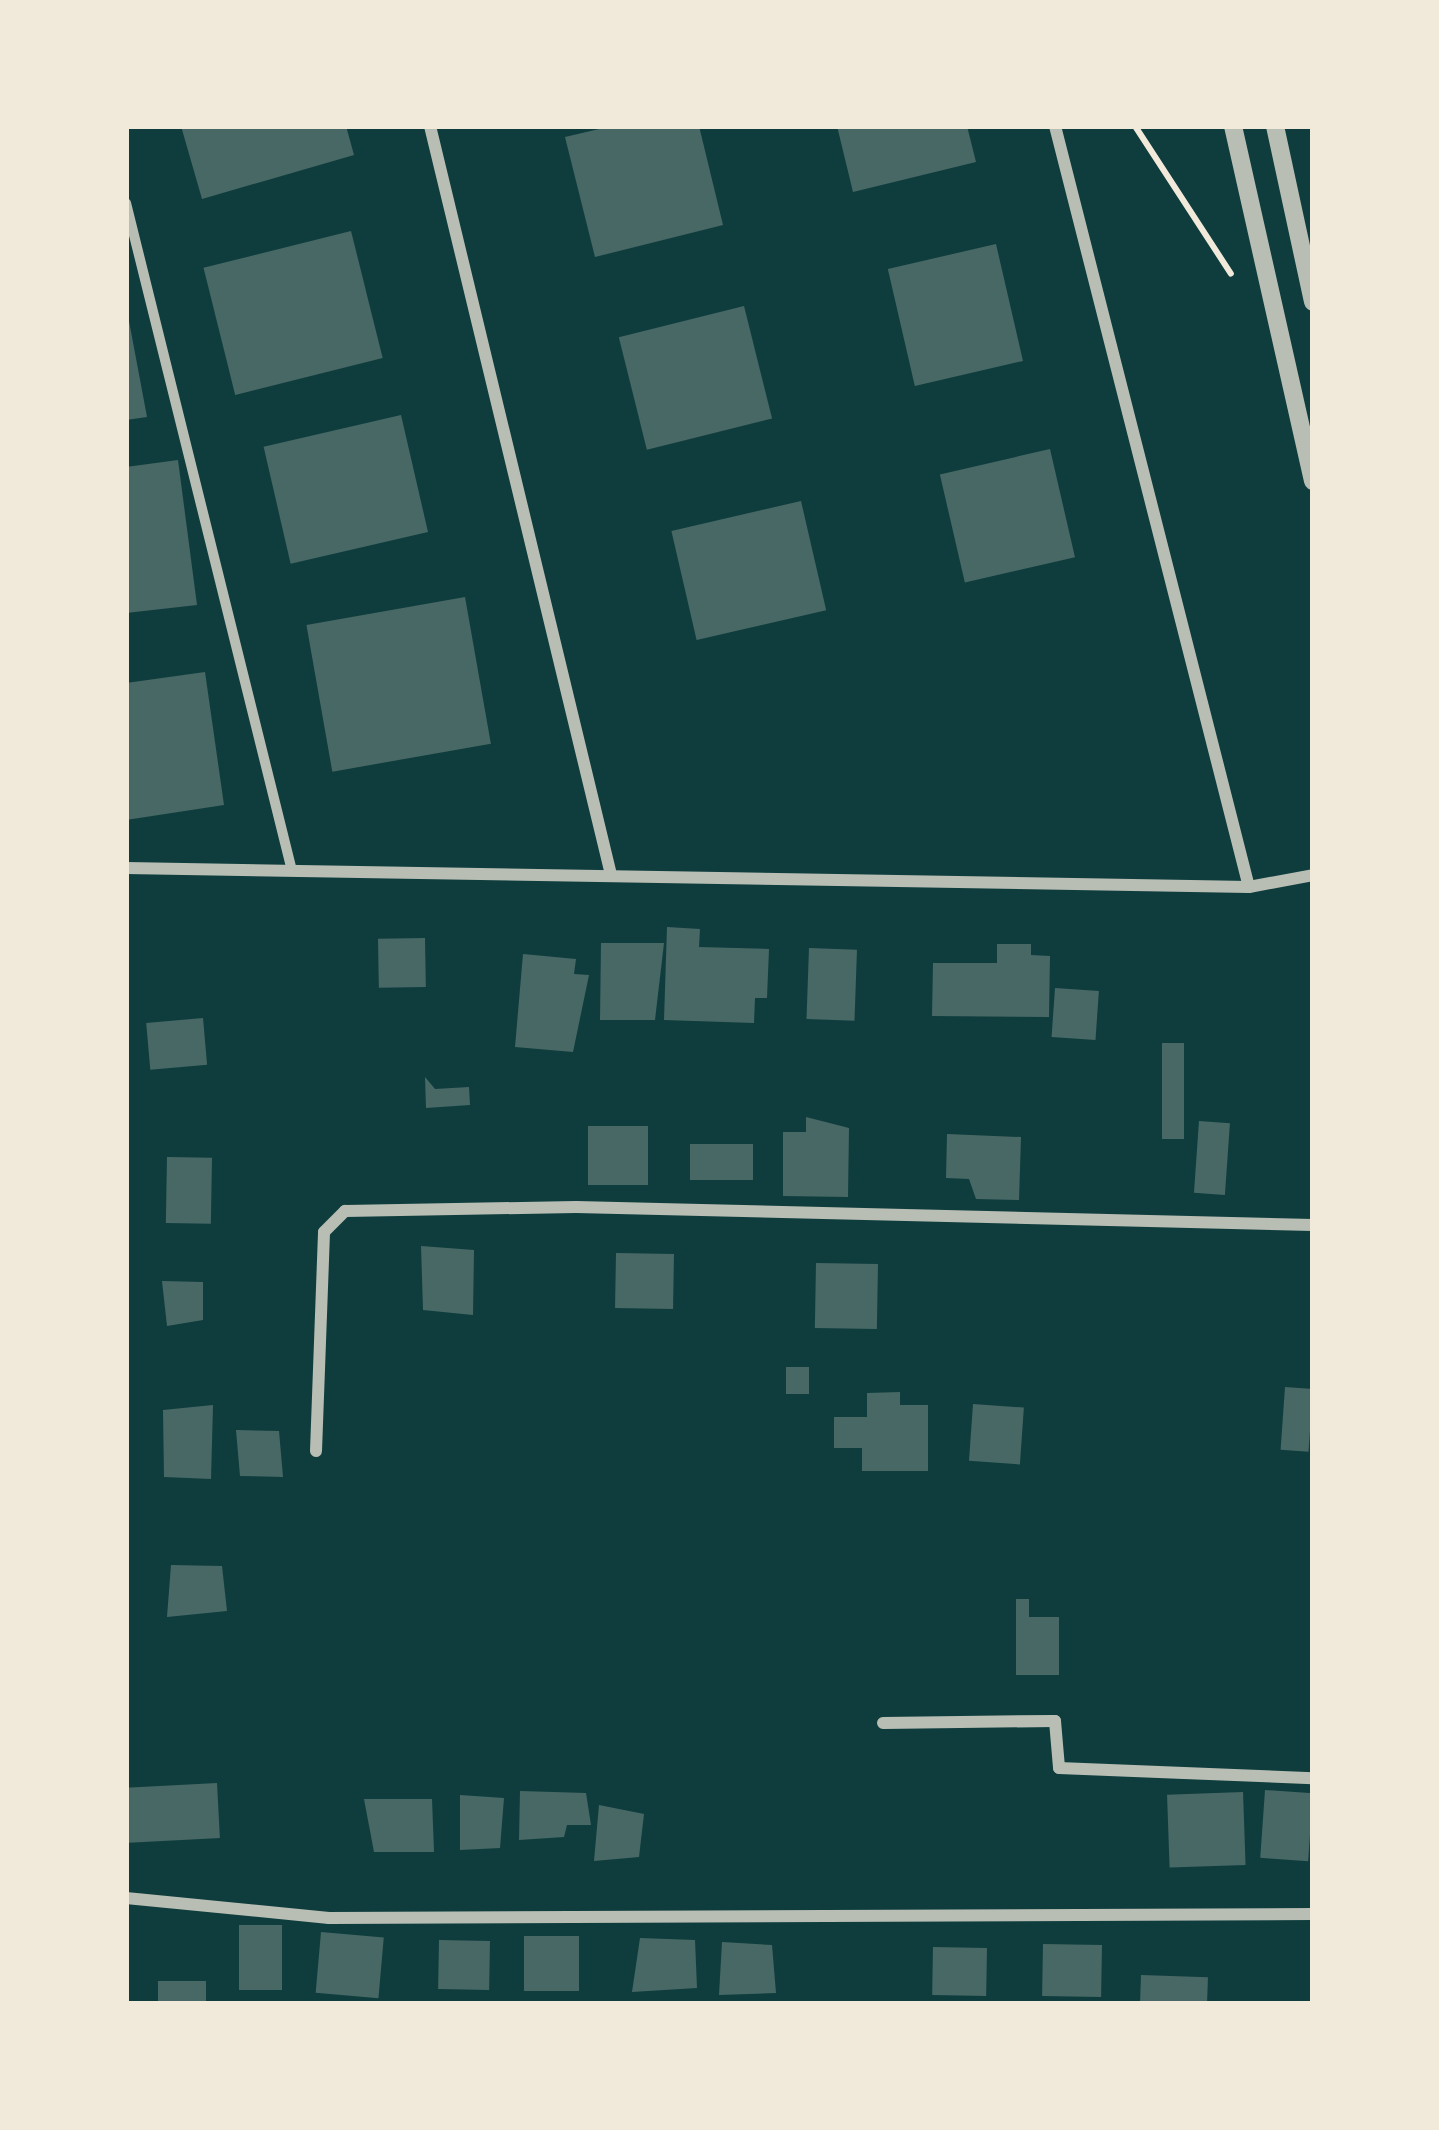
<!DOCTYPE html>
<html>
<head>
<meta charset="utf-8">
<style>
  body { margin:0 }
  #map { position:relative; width:1439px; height:2130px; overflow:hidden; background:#0f3d3e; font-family:"Golos Text",sans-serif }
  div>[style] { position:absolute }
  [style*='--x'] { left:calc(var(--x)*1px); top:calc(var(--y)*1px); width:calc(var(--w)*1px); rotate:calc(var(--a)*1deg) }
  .building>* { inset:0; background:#486865; transform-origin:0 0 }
  .path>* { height:6px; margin:-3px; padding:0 3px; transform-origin:3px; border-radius:3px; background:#f1e9da }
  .pedestrian>* { height:10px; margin:-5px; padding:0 5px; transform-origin:5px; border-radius:5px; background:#b8beb3 }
  .minor>* { height:12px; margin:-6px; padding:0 6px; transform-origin:6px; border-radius:6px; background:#b8beb3 }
  .tertiary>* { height:18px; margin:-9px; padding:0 9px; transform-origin:9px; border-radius:9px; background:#b8beb3 }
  span { translate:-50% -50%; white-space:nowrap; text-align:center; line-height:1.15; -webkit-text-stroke:9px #f1e9da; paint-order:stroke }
  .frame { position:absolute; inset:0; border:129px solid #f1e9da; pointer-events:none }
</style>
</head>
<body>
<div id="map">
  <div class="building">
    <div style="clip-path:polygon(181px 126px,346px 126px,354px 155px,202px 199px)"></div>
    <div style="clip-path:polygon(612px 126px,699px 126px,723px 225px,595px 257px,565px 137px)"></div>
    <div style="clip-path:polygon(837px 126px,967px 126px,976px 162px,853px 192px)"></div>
    <div style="left:351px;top:231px;width:131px;height:152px;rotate:76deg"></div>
    <div style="left:996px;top:244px;width:120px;height:111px;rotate:77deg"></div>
    <div style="clip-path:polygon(126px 305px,147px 417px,126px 420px)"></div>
    <div style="left:744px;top:306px;width:116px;height:129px;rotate:76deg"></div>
    <div style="left:401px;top:415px;width:120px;height:141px;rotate:77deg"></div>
    <div style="left:1050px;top:449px;width:111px;height:113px;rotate:77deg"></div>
    <div style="clip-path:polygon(178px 460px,197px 605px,126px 613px,126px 467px)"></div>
    <div style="left:801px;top:501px;width:112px;height:133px;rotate:77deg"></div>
    <div style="left:465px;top:597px;width:149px;height:161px;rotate:80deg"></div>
    <div style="clip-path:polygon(205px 672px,224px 805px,126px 820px,126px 683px)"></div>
    <div style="clip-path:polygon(667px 927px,700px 929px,699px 947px,769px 949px,767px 998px,755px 998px,754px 1023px,664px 1020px)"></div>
    <div style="left:425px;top:938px;width:49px;height:47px;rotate:89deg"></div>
    <div style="clip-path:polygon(601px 943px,664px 943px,655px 1020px,600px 1020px)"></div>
    <div style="clip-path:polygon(997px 944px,1031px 944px,1031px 955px,1050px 956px,1049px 1017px,932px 1016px,933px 963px,997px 963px)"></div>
    <div style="left:809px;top:948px;width:48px;height:71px;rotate:2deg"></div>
    <div style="clip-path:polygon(523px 954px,576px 959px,574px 974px,589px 975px,573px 1052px,515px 1047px)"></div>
    <div style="left:1055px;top:988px;width:44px;height:49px;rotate:4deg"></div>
    <div style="left:203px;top:1018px;width:47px;height:57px;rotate:85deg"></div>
    <div style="left:1162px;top:1043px;width:22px;height:96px"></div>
    <div style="clip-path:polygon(425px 1077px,435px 1089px,469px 1087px,470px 1105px,426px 1108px)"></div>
    <div style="clip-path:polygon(806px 1117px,849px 1128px,848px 1197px,783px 1196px,783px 1132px,806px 1132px)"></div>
    <div style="left:1199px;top:1121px;width:31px;height:72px;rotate:4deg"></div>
    <div style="left:588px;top:1126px;width:60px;height:59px"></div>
    <div style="clip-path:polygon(947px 1134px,1021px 1137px,1019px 1200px,976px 1199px,969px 1179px,946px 1178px)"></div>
    <div style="left:690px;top:1144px;width:63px;height:36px"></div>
    <div style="left:167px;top:1157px;width:45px;height:66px;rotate:1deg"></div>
    <div style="clip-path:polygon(421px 1246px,474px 1250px,473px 1315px,423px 1310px)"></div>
    <div style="left:616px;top:1253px;width:58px;height:55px;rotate:1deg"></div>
    <div style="left:816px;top:1263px;width:62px;height:65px;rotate:1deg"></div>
    <div style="clip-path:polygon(162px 1281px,203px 1282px,203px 1320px,167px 1326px)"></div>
    <div style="left:786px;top:1367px;width:23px;height:27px"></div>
    <div style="left:1285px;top:1387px;width:28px;height:63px;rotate:4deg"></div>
    <div style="clip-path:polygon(900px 1392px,900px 1405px,928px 1405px,928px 1471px,862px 1471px,862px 1448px,834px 1448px,834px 1417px,867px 1417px,867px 1393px)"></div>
    <div style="left:973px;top:1404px;width:51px;height:57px;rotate:4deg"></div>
    <div style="clip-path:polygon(213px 1405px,211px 1479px,164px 1477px,163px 1410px)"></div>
    <div style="clip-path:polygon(236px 1430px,279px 1431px,283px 1477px,240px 1476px)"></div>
    <div style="clip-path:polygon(171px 1565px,222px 1566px,227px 1611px,167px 1617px)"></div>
    <div style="clip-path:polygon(1016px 1599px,1029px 1599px,1029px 1617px,1059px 1617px,1059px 1675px,1016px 1675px)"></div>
    <div style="left:217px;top:1783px;width:55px;height:91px;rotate:87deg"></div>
    <div style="left:1265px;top:1790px;width:48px;height:68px;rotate:4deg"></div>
    <div style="clip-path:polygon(520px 1791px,586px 1793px,591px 1825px,567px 1825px,564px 1837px,519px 1840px)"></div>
    <div style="left:1243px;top:1792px;width:73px;height:76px;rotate:88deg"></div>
    <div style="clip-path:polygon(460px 1795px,504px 1798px,500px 1848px,460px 1850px)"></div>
    <div style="clip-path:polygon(364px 1799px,432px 1799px,434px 1852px,374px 1852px)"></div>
    <div style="clip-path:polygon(599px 1805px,644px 1814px,639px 1857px,594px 1861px)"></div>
    <div style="left:239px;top:1925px;width:43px;height:65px"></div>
    <div style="left:321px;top:1932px;width:63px;height:61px;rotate:5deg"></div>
    <div style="left:579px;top:1936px;width:55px;height:55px;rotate:90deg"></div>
    <div style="clip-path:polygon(640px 1938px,695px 1940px,697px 1988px,632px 1992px)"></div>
    <div style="left:439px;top:1940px;width:51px;height:49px;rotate:1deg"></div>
    <div style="clip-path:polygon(722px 1942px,772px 1945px,776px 1993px,719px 1995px)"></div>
    <div style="left:1043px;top:1944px;width:59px;height:52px;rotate:1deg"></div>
    <div style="left:933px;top:1947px;width:54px;height:48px;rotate:1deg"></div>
    <div style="left:1141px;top:1975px;width:67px;height:29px;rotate:2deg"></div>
    <div style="left:158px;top:1981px;width:48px;height:23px"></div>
  </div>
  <div class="path">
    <div style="--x:1135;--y:126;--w:176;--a:57"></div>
  </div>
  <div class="pedestrian">
    <div style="--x:126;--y:203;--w:688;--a:76.04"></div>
  </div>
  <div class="minor">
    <div style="--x:430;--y:126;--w:771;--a:76.41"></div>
    <div style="--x:1055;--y:126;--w:785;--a:75.7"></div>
    <div style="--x:1249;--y:887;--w:65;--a:-10.6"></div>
    <div style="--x:126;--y:868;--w:1123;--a:0.97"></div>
    <div style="--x:316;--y:1451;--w:219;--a:-87.9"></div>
    <div style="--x:324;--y:1232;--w:30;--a:-45"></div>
    <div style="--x:345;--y:1211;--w:231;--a:-1"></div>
    <div style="--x:576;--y:1207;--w:737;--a:1.4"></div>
    <div style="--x:883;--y:1723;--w:172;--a:-0.7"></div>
    <div style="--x:1055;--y:1721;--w:47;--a:85.1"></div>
    <div style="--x:1059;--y:1768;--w:254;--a:2.3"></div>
    <div style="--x:126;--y:1898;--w:204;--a:5.6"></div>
    <div style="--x:329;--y:1918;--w:984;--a:-0.23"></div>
  </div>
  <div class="tertiary">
    <div style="--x:1233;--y:126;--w:364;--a:77.3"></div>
    <div style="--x:1275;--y:126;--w:180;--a:77.8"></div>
  </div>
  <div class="frame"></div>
</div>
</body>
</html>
